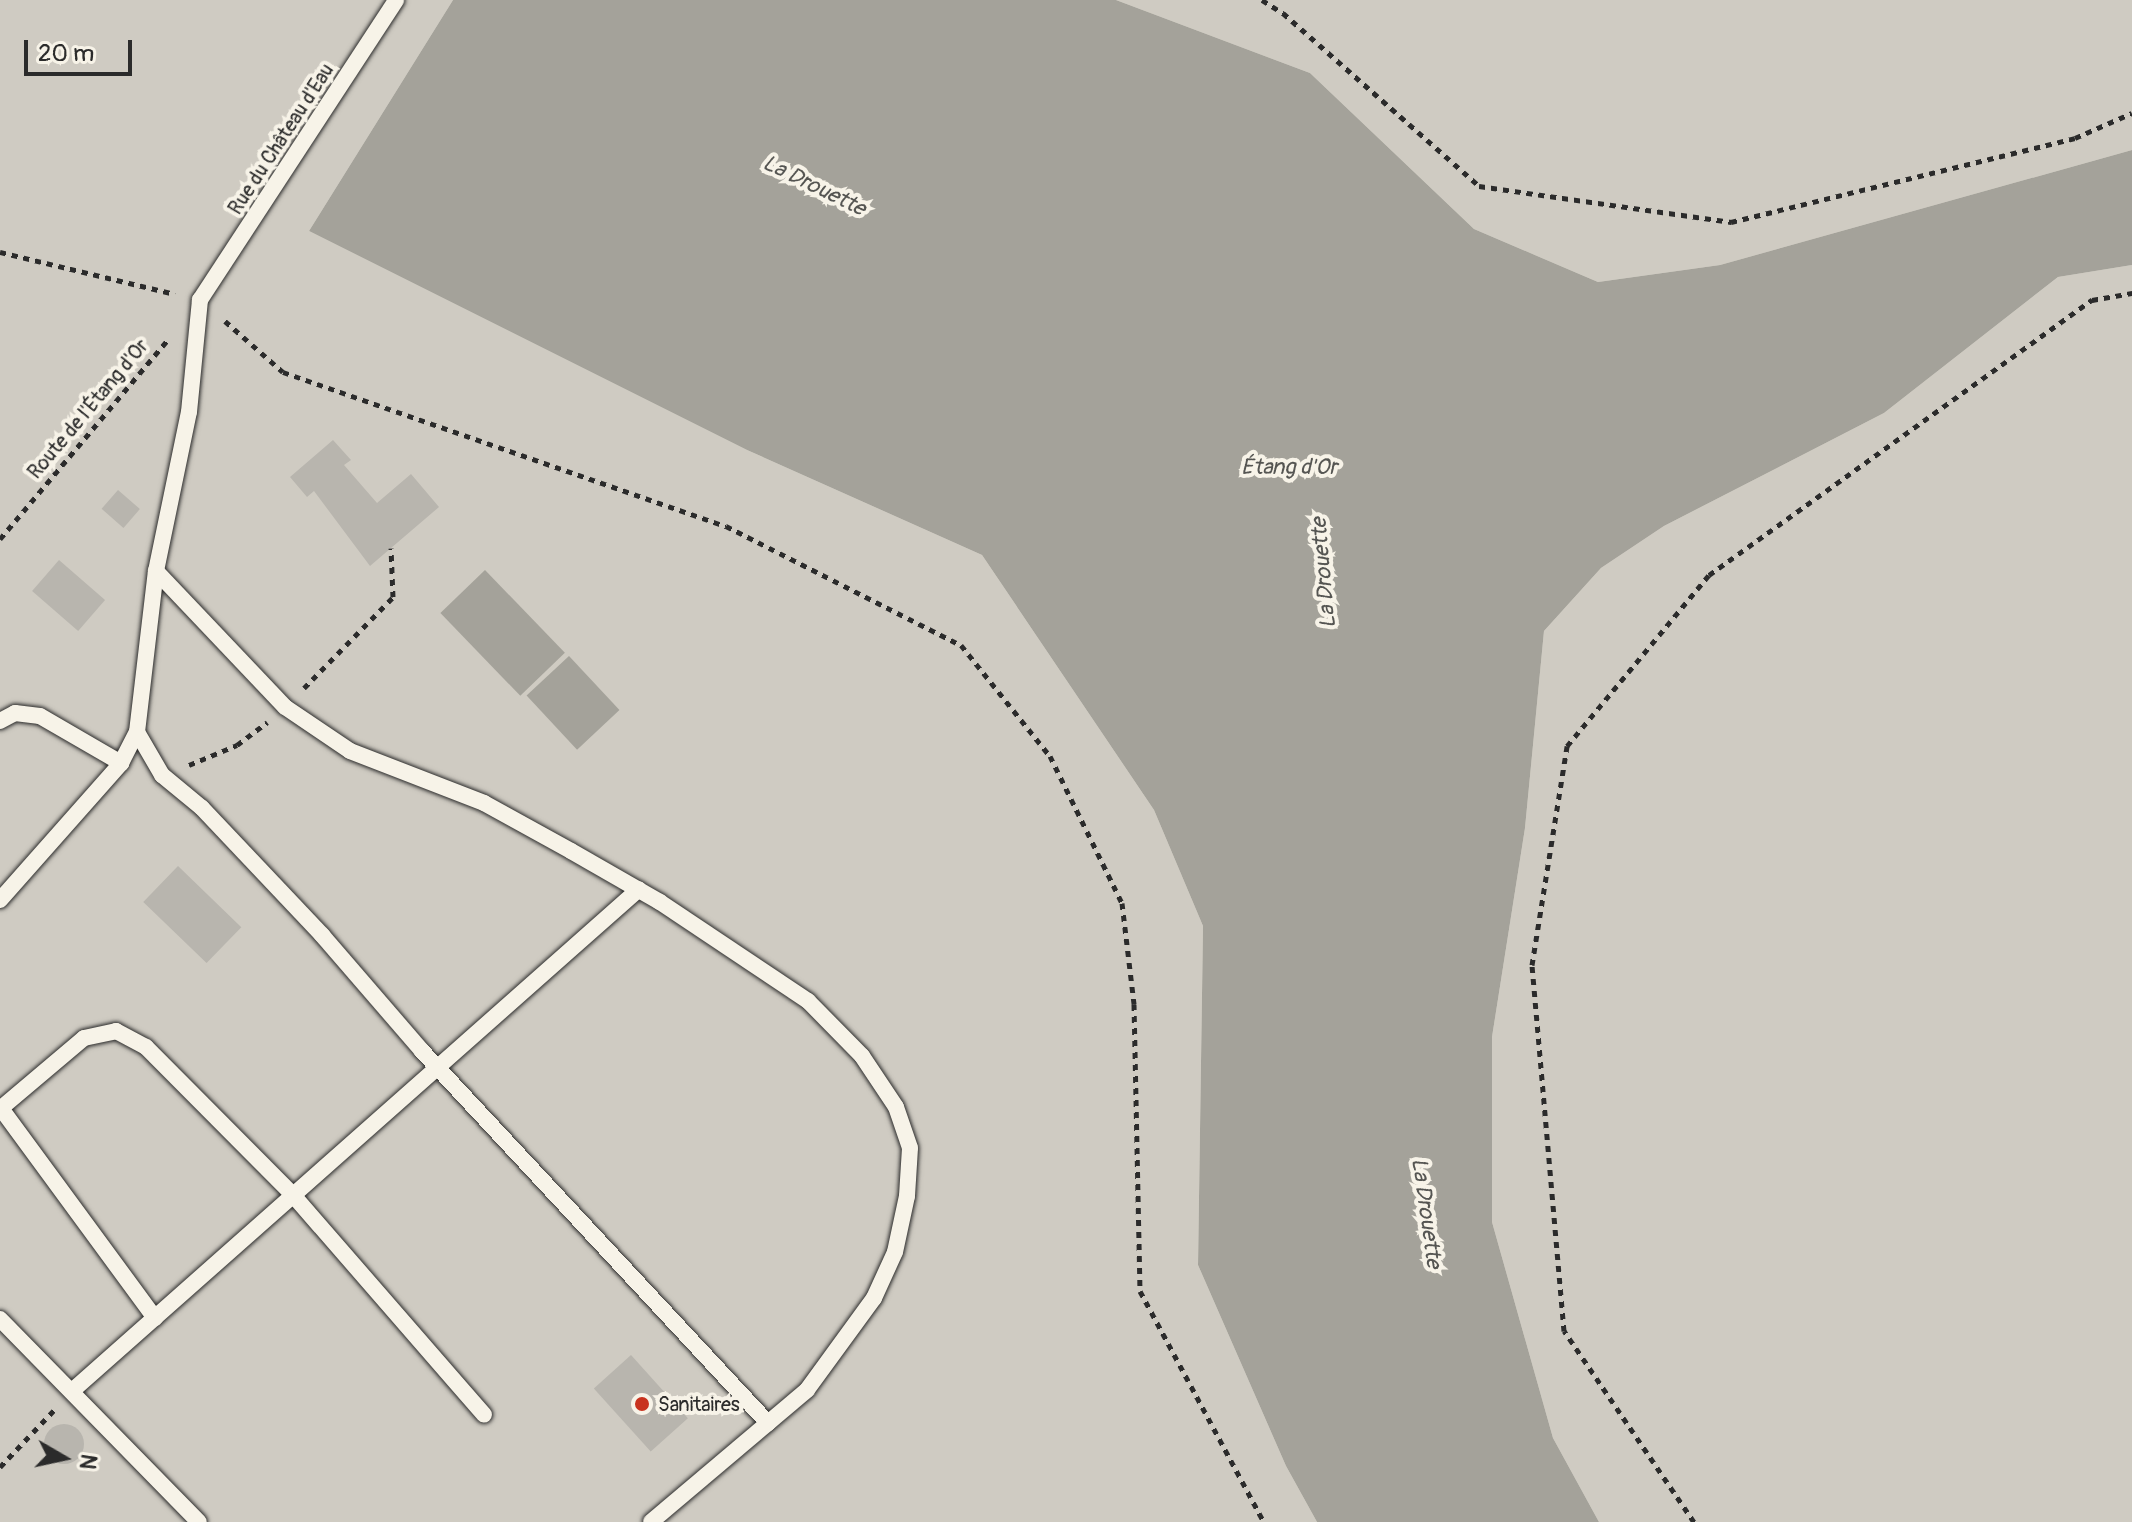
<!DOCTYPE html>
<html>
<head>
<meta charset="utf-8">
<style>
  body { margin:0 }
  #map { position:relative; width:2132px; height:1522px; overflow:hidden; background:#efebe0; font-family:Pangolin,sans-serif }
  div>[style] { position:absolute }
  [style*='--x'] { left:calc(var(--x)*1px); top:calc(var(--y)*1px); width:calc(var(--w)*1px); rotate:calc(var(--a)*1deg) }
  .green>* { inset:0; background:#cfcbc2 }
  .water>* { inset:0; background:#a4a29a; transform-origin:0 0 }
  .building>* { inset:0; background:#b8b5ae; transform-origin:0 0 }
  .round { border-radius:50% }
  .path>* { height:5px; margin-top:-2.5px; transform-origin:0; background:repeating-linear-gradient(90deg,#2b2b2b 0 6px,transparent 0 12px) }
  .roads { filter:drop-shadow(0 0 2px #2b2b2b) drop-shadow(0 0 2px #2b2b2b) }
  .lane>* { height:16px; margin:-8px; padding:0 8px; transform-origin:8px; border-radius:8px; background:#f7f3e8 }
  .dots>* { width:22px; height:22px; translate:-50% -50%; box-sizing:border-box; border:4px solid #f7f3e8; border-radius:50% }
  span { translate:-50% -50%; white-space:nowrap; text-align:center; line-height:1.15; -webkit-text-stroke:8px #f7f3e8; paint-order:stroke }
  .street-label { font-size:20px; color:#2b2b2b }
  .poi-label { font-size:20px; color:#2b2b2b }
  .left { translate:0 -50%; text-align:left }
  .water-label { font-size:22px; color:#555552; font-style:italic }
  .north { position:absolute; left:24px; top:1418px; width:80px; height:80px; -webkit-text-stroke:6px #f7f3e8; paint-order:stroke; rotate:99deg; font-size:22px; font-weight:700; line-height:32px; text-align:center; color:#2b2b2b }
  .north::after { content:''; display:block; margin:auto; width:28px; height:36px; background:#2b2b2b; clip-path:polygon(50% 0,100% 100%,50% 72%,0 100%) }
  .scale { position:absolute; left:24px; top:40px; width:108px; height:36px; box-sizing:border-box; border:4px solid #2b2b2b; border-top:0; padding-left:10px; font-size:24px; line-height:28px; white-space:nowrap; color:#2b2b2b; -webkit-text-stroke:6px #f7f3e8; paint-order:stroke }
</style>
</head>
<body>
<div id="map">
  <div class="green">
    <div style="clip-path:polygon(0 0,453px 0,309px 231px,747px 450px,982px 555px,1154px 810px,1203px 926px,1198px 1265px,1286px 1466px,1317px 1522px,0 1522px)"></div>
    <div style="clip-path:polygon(1116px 0,2132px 0,2132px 150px,1720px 265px,1598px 282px,1474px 229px,1310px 73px)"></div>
    <div style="clip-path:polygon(2132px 265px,2132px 1522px,1599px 1522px,1553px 1438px,1492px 1222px,1492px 1037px,1525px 828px,1544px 631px,1601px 568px,1664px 526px,1884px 413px,2058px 277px)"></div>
  </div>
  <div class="water">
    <div style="clip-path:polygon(453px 0,1116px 0,1310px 73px,1474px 229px,1598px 282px,1720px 265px,2132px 150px,2132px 265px,2058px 277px,1884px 413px,1664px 526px,1601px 568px,1544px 631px,1525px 828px,1492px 1037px,1492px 1222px,1553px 1438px,1599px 1522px,1317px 1522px,1286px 1466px,1198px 1265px,1203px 926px,1154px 810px,982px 555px,747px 450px,309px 231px)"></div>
    <div style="left:485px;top:570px;width:115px;height:62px;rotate:46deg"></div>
    <div style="left:569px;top:656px;width:74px;height:58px;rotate:47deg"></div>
  </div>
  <div class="building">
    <div style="clip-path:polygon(333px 440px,351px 460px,344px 465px,377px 503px,411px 474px,439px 507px,370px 566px,314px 491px,307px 497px,290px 477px)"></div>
    <div style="left:118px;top:490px;width:29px;height:25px;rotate:41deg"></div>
    <div style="left:59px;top:560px;width:61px;height:41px;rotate:41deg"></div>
    <div style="left:178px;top:866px;width:88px;height:50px;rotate:44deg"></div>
    <div style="left:631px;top:1355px;width:85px;height:50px;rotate:48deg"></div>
    <div class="round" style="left:44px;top:1424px;width:40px;height:40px"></div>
  </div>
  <div class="path">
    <div style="--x:1262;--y:0;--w:25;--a:32"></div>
    <div style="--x:1283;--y:13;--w:261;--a:41.4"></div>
    <div style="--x:1479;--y:186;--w:255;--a:8.1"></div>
    <div style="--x:1731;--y:222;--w:354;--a:-13.7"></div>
    <div style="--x:2075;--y:138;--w:62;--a:-23.7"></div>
    <div style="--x:0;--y:252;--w:180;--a:13.5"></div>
    <div style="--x:225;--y:321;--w:77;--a:41.3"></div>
    <div style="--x:283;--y:372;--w:469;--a:19.2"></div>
    <div style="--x:726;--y:526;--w:263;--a:26.9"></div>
    <div style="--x:961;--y:645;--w:142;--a:51.3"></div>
    <div style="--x:1050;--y:756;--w:164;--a:63.9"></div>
    <div style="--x:1122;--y:903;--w:102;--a:83.2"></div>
    <div style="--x:1134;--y:1004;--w:287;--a:88.8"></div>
    <div style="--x:1140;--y:1291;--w:262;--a:61.8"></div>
    <div style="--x:0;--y:539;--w:263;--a:-49.9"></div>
    <div style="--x:304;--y:688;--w:127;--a:-45.6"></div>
    <div style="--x:393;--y:597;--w:49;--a:-92.3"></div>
    <div style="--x:189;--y:765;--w:52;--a:-22.6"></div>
    <div style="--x:237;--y:745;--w:38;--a:-37"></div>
    <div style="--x:0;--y:1467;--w:80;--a:-46.5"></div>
    <div style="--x:1694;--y:1522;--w:231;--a:-124.2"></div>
    <div style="--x:1564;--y:1331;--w:367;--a:-95"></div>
    <div style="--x:1532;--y:965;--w:222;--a:-80.9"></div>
    <div style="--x:1567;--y:746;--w:222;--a:-50.3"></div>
    <div style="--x:1709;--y:575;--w:472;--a:-35.7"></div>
    <div style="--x:2092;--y:300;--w:41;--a:-9.9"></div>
  </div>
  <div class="roads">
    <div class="lane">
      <div style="--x:156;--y:571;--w:187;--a:46.5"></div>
      <div style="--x:285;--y:707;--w:78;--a:34.1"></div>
      <div style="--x:350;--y:751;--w:144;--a:21.2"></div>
      <div style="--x:484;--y:803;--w:99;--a:28.9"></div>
      <div style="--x:571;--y:851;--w:103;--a:29.8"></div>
      <div style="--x:660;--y:902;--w:178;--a:33.8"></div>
      <div style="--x:808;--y:1001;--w:77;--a:45.5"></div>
      <div style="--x:862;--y:1056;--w:61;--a:56.3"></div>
      <div style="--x:896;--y:1107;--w:43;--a:71.1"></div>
      <div style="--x:910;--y:1148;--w:48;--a:93.6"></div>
      <div style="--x:907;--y:1196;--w:57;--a:102.1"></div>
      <div style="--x:895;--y:1252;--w:51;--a:114.5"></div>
      <div style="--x:874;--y:1298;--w:114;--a:126.1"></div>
      <div style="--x:807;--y:1390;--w:204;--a:139.8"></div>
      <div style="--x:0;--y:721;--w:17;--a:-28"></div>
      <div style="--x:15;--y:713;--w:25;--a:7"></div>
      <div style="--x:40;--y:716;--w:94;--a:30.1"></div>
      <div style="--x:137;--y:732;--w:50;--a:59.8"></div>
      <div style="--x:162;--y:775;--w:52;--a:39.5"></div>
      <div style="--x:202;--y:808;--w:175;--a:46.6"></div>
      <div style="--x:322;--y:935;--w:153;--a:49.2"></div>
      <div style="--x:422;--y:1051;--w:508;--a:47.07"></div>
      <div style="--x:0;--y:900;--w:183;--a:-48.5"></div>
      <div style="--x:121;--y:763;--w:35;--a:-63"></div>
      <div style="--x:137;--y:732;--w:162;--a:-83.3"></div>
      <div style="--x:156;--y:571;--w:162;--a:-78.3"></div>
      <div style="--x:189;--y:412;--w:113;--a:-84.4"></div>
      <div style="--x:200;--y:300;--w:358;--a:-56.8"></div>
      <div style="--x:0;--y:1107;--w:262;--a:53.7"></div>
      <div style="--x:0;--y:1109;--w:110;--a:-40.2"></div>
      <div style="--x:84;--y:1038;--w:33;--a:-12"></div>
      <div style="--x:116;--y:1031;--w:34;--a:28"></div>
      <div style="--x:146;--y:1047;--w:209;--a:45.2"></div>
      <div style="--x:293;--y:1195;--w:291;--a:49"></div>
      <div style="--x:0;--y:1319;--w:284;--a:45.6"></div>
      <div style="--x:72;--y:1391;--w:757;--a:-41.52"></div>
    </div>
  </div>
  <div class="dots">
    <div style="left:642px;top:1404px;background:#c8321e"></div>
  </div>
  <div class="street-label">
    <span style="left:281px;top:139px;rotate:-57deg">Rue du Château d'Eau</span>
    <span style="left:88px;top:409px;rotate:-50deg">Route de l'Étang d'Or</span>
  </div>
  <div class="poi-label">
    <span class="left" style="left:658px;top:1404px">Sanitaires</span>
  </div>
  <div class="water-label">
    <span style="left:814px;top:186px;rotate:26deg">La Drouette</span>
    <span style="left:1289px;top:468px">Étang d'Or</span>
    <span style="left:1324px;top:573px;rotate:-95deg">La Drouette</span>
    <span style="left:1426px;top:1213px;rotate:82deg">La Drouette</span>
  </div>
  <div class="north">N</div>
  <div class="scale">20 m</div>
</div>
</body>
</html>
